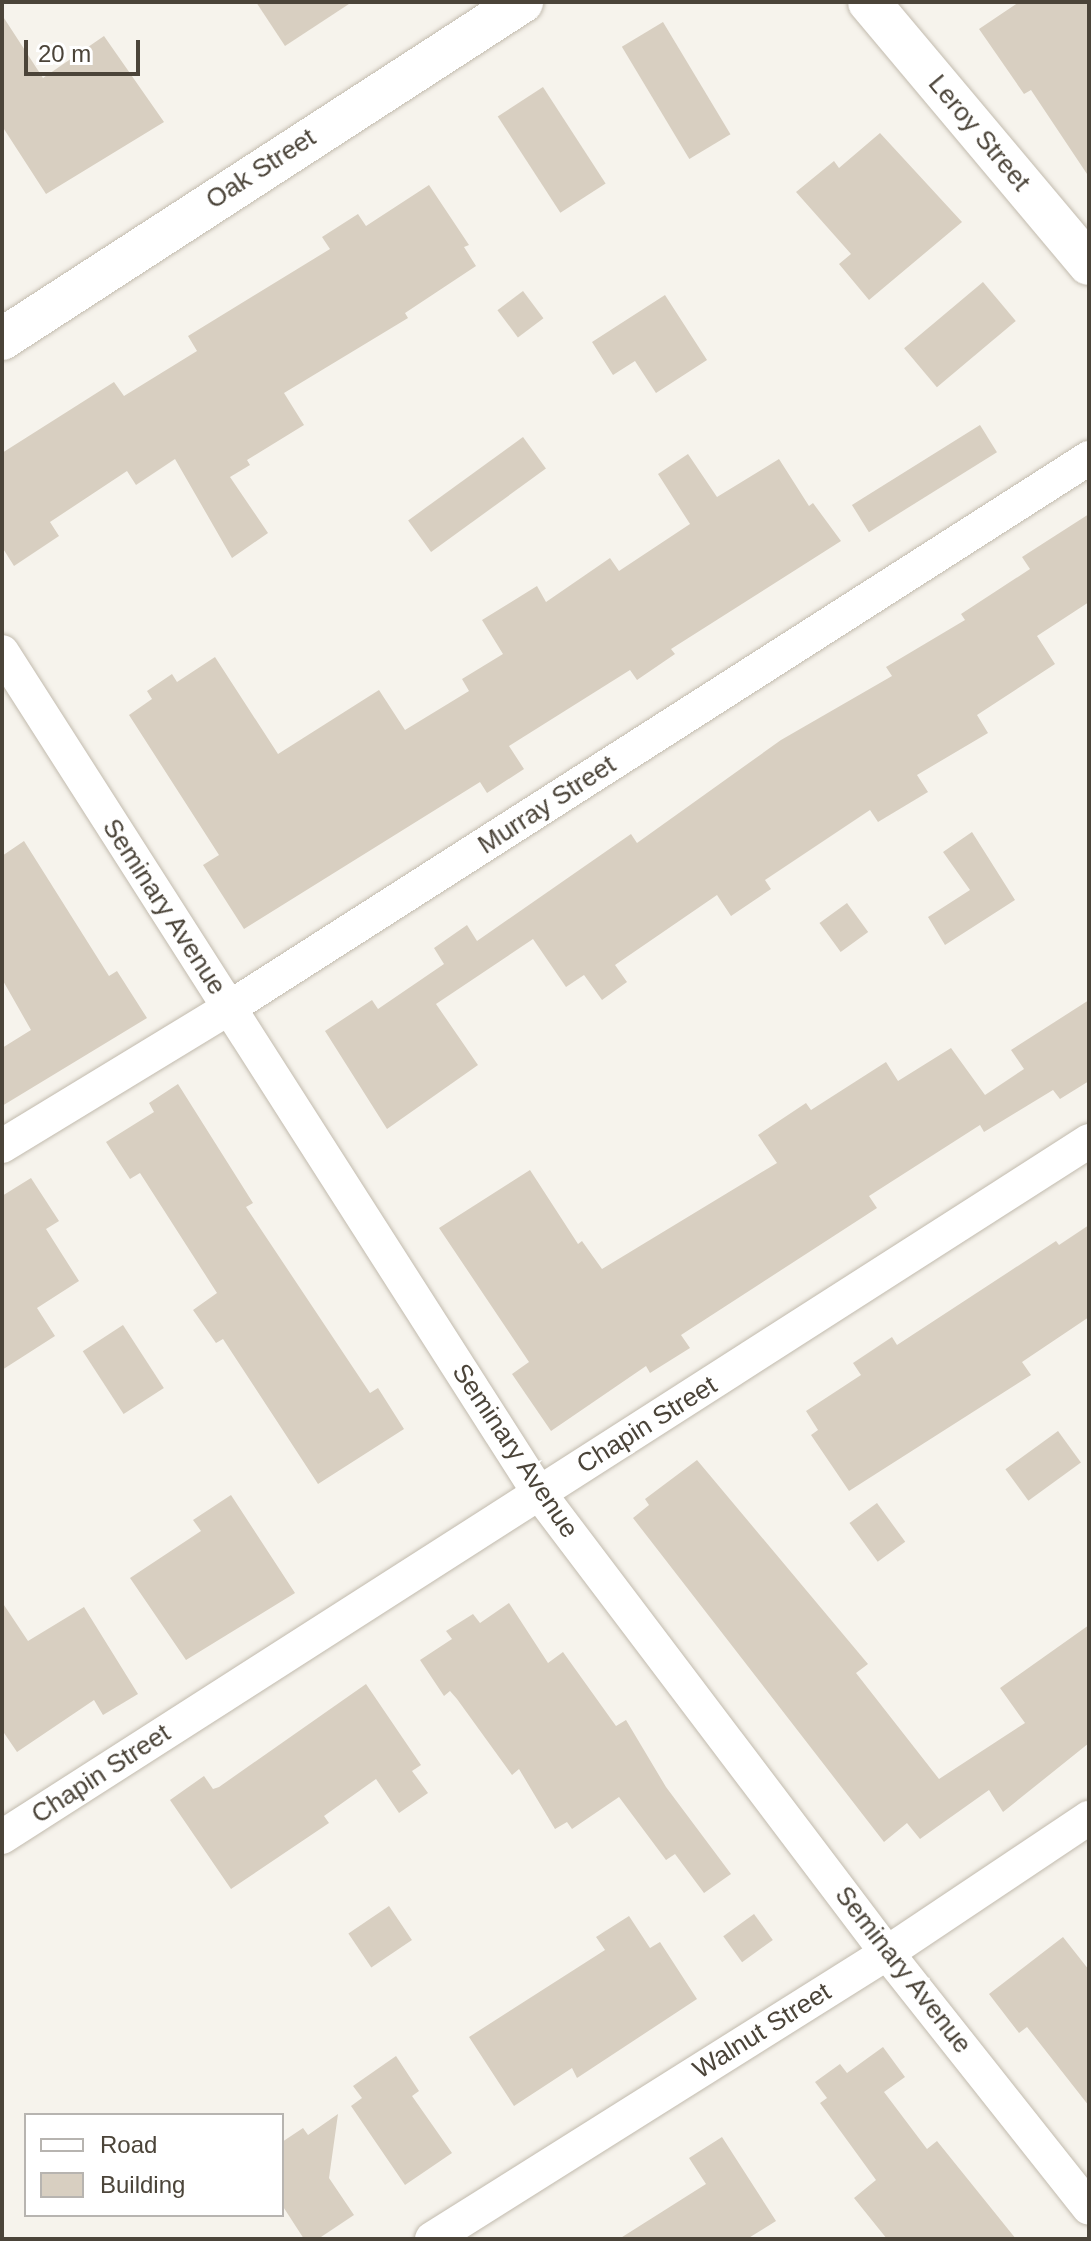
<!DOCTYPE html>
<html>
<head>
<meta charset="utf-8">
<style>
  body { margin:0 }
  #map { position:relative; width:1091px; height:2241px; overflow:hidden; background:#f6f3ec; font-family:Arial,sans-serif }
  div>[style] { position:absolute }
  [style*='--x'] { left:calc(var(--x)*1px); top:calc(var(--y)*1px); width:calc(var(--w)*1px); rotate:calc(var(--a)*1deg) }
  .building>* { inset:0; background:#d8cfc1; transform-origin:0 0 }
  .roads { filter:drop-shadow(0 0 2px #c2bbae) drop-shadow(0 0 2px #c2bbae) }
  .minor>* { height:34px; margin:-17px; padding:0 17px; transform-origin:17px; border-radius:17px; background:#fff }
  .tertiary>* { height:42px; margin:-21px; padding:0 21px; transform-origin:21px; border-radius:21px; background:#fff }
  span { translate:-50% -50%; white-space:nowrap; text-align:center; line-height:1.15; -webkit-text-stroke:6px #fff; paint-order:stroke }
  .street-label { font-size:26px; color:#4b4439 }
  .frame { position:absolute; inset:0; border:4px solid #4b4439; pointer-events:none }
  .legend { position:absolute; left:24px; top:2113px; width:260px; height:104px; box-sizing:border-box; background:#fff; border:2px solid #b7b4b0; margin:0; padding:10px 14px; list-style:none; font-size:24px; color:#4b4439 }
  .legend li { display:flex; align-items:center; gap:16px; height:40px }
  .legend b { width:40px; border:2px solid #b7b4b0 }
  .scale { position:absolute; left:24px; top:40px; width:116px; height:36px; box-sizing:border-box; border:4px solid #4b4439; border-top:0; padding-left:10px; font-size:24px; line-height:28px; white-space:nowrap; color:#4b4439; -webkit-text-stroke:6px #fff; paint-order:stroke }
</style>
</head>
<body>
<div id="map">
  <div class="building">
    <div style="clip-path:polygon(256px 2px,352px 2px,285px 46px)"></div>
    <div style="clip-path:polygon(1019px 2px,1089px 2px,1089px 177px,1031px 90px,1024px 94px,979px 29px)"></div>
    <div style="clip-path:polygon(2px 15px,43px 78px,104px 36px,164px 122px,46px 194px,2px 126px)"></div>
    <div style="left:663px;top:22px;width:131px;height:48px;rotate:59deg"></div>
    <div style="left:543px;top:87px;width:115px;height:54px;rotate:57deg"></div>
    <div style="clip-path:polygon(880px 133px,962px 222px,869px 300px,839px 264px,851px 254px,796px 192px,834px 161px,839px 168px)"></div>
    <div style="clip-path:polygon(429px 185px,469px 245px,464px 247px,476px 266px,405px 313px,408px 318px,284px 393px,304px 425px,247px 460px,250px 465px,230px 477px,268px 533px,232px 558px,175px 459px,136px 485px,127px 471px,50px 522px,59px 536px,14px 566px,2px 547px,2px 453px,114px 382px,124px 396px,197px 351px,188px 336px,330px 249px,322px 237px,358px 214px,366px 226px)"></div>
    <div style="left:983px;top:282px;width:51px;height:103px;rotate:50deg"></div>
    <div style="left:523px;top:291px;width:34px;height:32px;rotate:53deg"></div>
    <div style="clip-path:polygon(665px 295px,707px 360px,656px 393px,635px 361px,613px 375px,592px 342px)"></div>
    <div style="left:980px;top:425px;width:32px;height:151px;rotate:58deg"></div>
    <div style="left:523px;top:437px;width:39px;height:142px;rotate:54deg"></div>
    <div style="clip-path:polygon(688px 454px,717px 497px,779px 459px,809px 506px,813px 503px,841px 541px,671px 649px,675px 654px,637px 680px,630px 670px,509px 746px,524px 769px,487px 793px,480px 782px,244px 929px,203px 865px,219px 855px,129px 715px,152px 699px,147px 691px,172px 674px,177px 682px,215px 657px,278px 754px,379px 690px,405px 730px,469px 691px,462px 679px,503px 654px,482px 620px,537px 586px,546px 602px,610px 558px,619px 571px,690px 524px,658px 474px)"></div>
    <div style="clip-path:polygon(1089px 514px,1089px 602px,1037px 636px,1055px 664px,977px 715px,988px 733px,917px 775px,928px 792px,878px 822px,870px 810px,765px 880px,771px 889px,731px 916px,717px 895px,615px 965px,627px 982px,602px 1000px,584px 975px,566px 987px,533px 939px,436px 1004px,478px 1065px,387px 1129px,325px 1031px,372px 1000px,378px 1009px,444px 964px,434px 948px,467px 925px,477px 941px,631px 834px,637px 843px,781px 740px,892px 676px,886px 667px,965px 620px,961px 614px,1030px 569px,1022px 557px)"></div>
    <div style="clip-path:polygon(972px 832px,1015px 900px,945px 945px,928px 917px,970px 890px,943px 852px)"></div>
    <div style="clip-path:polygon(24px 841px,109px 976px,117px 971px,147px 1018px,2px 1106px,2px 1048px,31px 1030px,2px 979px,2px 856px)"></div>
    <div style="left:847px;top:903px;width:36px;height:34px;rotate:54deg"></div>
    <div style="clip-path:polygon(1089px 1000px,1089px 1081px,1060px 1099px,1053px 1090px,984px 1132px,980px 1125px,869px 1196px,877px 1208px,681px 1335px,690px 1348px,650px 1373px,646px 1366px,551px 1431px,512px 1374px,529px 1362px,439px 1228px,530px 1170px,578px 1244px,582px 1241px,602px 1269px,777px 1163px,758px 1135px,806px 1103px,811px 1110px,886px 1062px,898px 1081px,951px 1048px,985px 1095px,1024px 1069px,1011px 1050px)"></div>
    <div style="clip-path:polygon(178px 1084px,253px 1203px,246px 1207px,370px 1393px,378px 1388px,404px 1429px,318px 1484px,223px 1339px,216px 1343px,193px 1310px,217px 1293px,140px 1173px,130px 1179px,106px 1142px,154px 1112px,149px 1103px)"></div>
    <div style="clip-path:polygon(31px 1178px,59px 1221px,46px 1229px,79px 1281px,37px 1308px,55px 1336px,2px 1370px,2px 1196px)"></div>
    <div style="clip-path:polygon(1089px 1225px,1089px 1317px,1022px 1362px,1031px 1375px,849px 1491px,811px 1435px,818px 1430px,806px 1411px,861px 1375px,853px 1363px,892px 1337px,897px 1345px,1056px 1241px,1059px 1245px)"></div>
    <div style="left:123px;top:1325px;width:75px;height:48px;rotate:57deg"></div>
    <div style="left:1058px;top:1431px;width:39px;height:65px;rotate:54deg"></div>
    <div style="clip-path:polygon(697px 1460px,868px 1664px,856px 1673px,939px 1779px,1025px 1723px,1000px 1688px,1089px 1625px,1089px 1743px,1003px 1812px,989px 1790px,920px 1839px,907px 1823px,884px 1842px,633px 1518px,649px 1505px,645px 1499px)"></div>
    <div style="clip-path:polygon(231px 1495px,295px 1593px,186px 1660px,130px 1578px,201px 1531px,193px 1520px)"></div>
    <div style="left:877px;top:1503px;width:48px;height:34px;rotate:54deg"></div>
    <div style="clip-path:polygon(2px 1602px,28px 1641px,84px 1607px,138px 1694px,103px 1715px,94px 1700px,17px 1752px,2px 1730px)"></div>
    <div style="clip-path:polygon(509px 1603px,548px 1663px,563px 1652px,616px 1726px,626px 1720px,666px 1787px,731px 1874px,704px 1893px,675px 1854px,666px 1860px,619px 1797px,572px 1829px,567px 1822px,555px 1829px,519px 1769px,512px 1775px,457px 1699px,450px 1691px,444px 1696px,420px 1660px,452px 1639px,446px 1631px,473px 1614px,480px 1623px)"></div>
    <div style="clip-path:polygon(366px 1684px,421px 1765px,412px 1771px,428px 1793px,399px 1813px,376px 1779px,324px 1816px,329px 1823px,231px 1889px,170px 1800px,204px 1776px,213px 1789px,219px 1787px)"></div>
    <div style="left:389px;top:1906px;width:41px;height:49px;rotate:56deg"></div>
    <div style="left:754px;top:1914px;width:32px;height:38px;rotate:54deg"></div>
    <div style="clip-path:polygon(629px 1916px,650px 1948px,660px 1942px,697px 1999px,577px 2078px,572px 2068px,514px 2106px,469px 2037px,605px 1950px,596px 1937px)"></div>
    <div style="clip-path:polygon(1063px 1937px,1089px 1970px,1089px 2106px,1027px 2027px,1019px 2033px,989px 1994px)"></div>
    <div style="clip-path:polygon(883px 2047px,905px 2077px,884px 2092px,927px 2149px,937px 2141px,1016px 2239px,887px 2239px,854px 2198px,876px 2180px,820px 2103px,827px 2098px,815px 2082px,840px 2064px,847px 2073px)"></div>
    <div style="clip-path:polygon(396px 2056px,419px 2091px,412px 2096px,452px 2153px,405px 2185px,351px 2106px,362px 2098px,353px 2086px)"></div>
    <div style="clip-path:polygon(338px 2114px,329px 2178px,354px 2215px,318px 2239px,304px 2239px,282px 2205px,282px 2142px,303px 2128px,308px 2135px)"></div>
    <div style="clip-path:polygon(722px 2137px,776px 2221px,747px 2239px,619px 2239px,706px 2184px,689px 2158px)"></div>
  </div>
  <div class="roads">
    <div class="minor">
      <div style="--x:2;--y:652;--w:998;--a:57.44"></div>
      <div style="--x:539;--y:1493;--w:577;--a:52.89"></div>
      <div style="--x:887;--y:1953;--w:325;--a:51.6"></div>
      <div style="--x:2;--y:1146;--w:266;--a:-31.3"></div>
      <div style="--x:229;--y:1008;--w:1021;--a:-32.6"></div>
      <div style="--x:2;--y:1837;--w:1291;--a:-32.63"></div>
      <div style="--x:432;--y:2239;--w:537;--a:-32.15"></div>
      <div style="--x:887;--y:1953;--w:243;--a:-33.8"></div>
    </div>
    <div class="tertiary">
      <div style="--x:869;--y:2;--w:342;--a:50"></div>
      <div style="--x:2;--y:339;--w:620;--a:-32.95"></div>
    </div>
  </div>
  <div class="street-label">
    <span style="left:979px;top:133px;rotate:50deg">Leroy Street</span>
    <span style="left:261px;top:169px;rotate:-33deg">Oak Street</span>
    <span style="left:547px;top:805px;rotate:-33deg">Murray Street</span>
    <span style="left:164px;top:907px;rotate:57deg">Seminary Avenue</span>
    <span style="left:647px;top:1425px;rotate:-32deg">Chapin Street</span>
    <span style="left:515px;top:1451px;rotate:56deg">Seminary Avenue</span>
    <span style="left:101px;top:1774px;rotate:-33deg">Chapin Street</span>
    <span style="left:903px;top:1970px;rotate:52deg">Seminary Avenue</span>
    <span style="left:762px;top:2031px;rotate:-32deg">Walnut Street</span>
  </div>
  <div class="frame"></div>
  <ul class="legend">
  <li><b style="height:10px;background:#fff"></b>Road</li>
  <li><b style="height:22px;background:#d8cfc1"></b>Building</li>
  </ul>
  <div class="scale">20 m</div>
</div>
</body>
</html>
